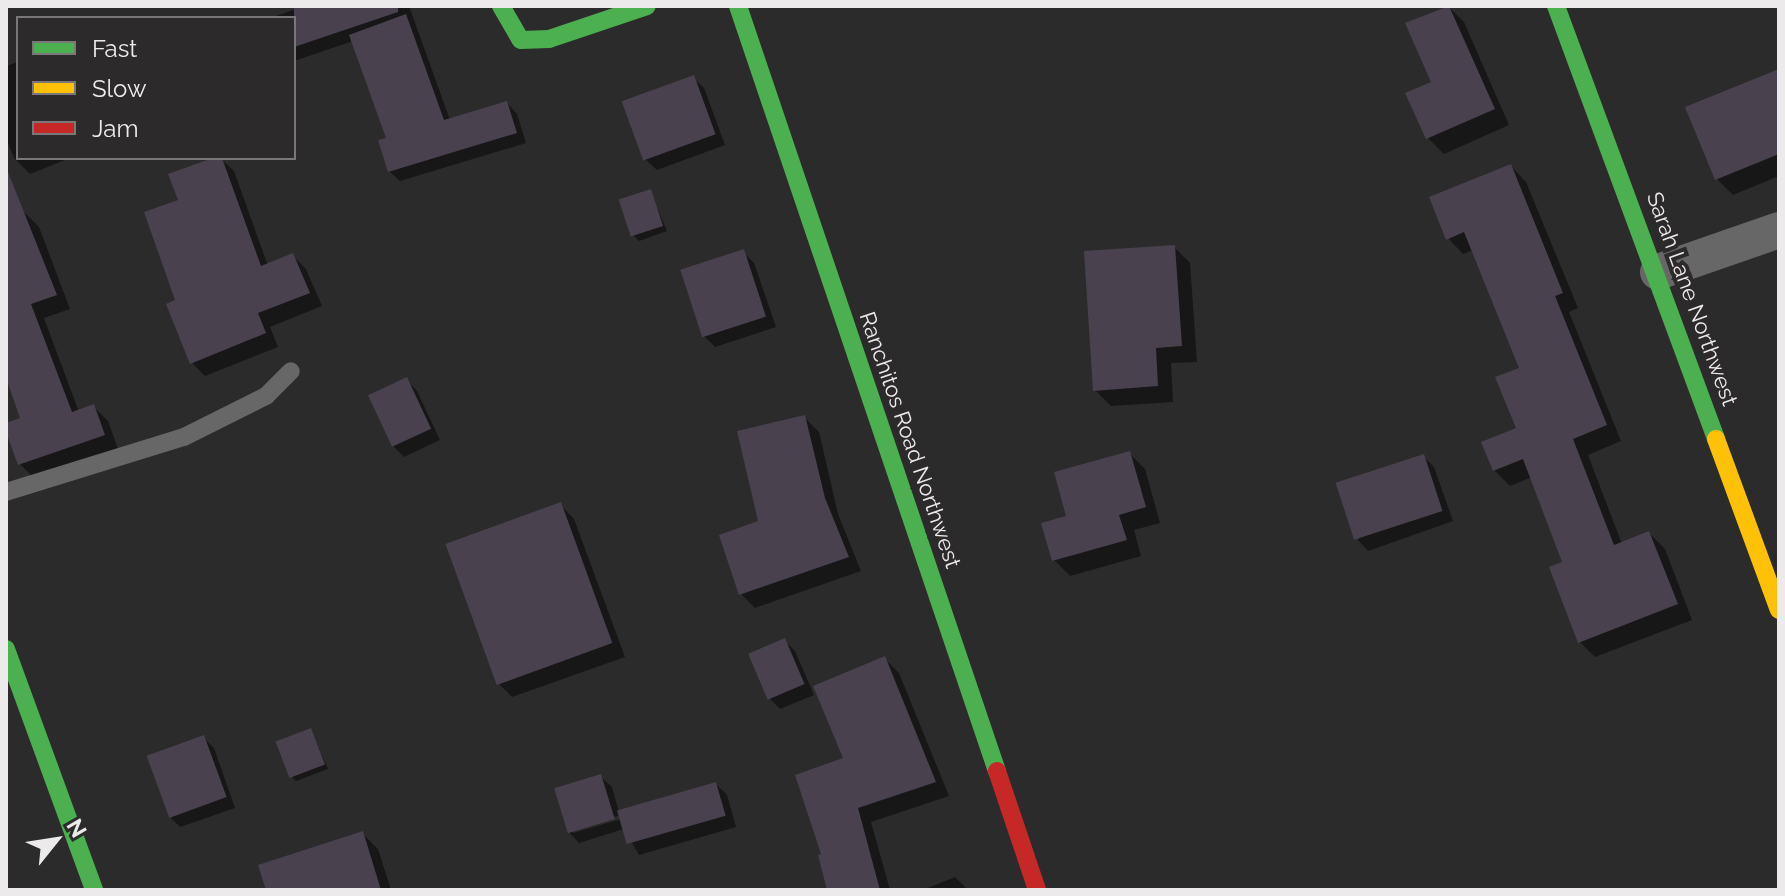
<!DOCTYPE html>
<html>
<head>
<meta charset="utf-8">
<style>
  body { margin:0 }
  #map { position:relative; width:1785px; height:896px; overflow:hidden; background:#2b2b2b; font-family:Raleway,sans-serif }
  div>[style] { position:absolute }
  [style*='--x'] { left:calc(var(--x)*1px); top:calc(var(--y)*1px); width:calc(var(--w)*1px); rotate:calc(var(--a)*1deg) }
  .shadow>* { inset:0; background:#0007 }
  .building>* { inset:0; background:#4a414f; transform-origin:0 0 }
  .lane>* { height:18px; margin:-9px; padding:0 9px; transform-origin:9px; border-radius:9px; background:#686767 }
  .street>* { height:36px; margin:-18px; padding:0 18px; transform-origin:18px; border-radius:18px; background:#686767 }
  .fast>* { height:18px; margin:-9px; padding:0 9px; transform-origin:9px; border-radius:9px; background:#4caf50 }
  .slow>* { height:18px; margin:-9px; padding:0 9px; transform-origin:9px; border-radius:9px; background:#ffc107 }
  .jam>* { height:18px; margin:-9px; padding:0 9px; transform-origin:9px; border-radius:9px; background:#c62828 }
  span { translate:-50% -50%; white-space:nowrap; text-align:center; line-height:1.15; -webkit-text-stroke:8px #2c2a2b; paint-order:stroke }
  .street-label { font-size:22px; color:#eceaeb }
  .frame { position:absolute; inset:0; border:8px solid #eceaeb; pointer-events:none }
  .legend { position:absolute; left:16px; top:16px; width:280px; height:144px; box-sizing:border-box; background:#2c2a2b; border:2px solid #797778; margin:0; padding:10px 14px; list-style:none; font-size:24px; color:#eceaeb }
  .legend li { display:flex; align-items:center; gap:16px; height:40px }
  .legend b { width:40px; border:2px solid #797778 }
  .north { position:absolute; left:16px; top:800px; width:80px; height:80px; -webkit-text-stroke:6px #2c2a2b; paint-order:stroke; rotate:60deg; font-size:22px; font-weight:700; line-height:32px; text-align:center; color:#eceaeb }
  .north::after { content:''; display:block; margin:auto; width:28px; height:36px; background:#eceaeb; clip-path:polygon(50% 0,100% 100%,50% 72%,0 100%) }
</style>
</head>
<body>
<div id="map">
  <div class="shadow">
    <div style="clip-path:polygon(305px 6px,409px 6px,450px 120px,507px 103px,517px 114px,526px 143px,400px 181px,389px 171px,389px 139px,353px 41px,294px 61px,294px 18px,270px 18px)"></div>
    <div style="clip-path:polygon(1448px 6px,1464px 22px,1509px 125px,1444px 154px,1428px 138px)"></div>
    <div style="clip-path:polygon(18px 62px,18px 158px,70px 158px,30px 174px,14px 158px,6px 138px,6px 66px)"></div>
    <div style="clip-path:polygon(1779px 71px,1779px 176px,1733px 195px,1717px 179px)"></div>
    <div style="clip-path:polygon(693px 78px,704px 88px,725px 145px,657px 170px,646px 160px)"></div>
    <div style="clip-path:polygon(220px 158px,234px 171px,268px 266px,293px 256px,306px 269px,322px 306px,270px 327px,278px 347px,205px 376px,192px 363px,178px 301px,180px 201px)"></div>
    <div style="clip-path:polygon(1511px 166px,1526px 182px,1578px 308px,1569px 312px,1621px 441px,1588px 455px,1622px 544px,1649px 533px,1665px 549px,1692px 620px,1595px 657px,1580px 642px,1564px 563px,1532px 477px,1510px 486px,1494px 470px,1518px 429px,1522px 369px,1473px 250px,1463px 254px,1448px 238px)"></div>
    <div style="clip-path:polygon(650px 191px,667px 231px,639px 241px,634px 236px)"></div>
    <div style="clip-path:polygon(25px 213px,39px 227px,70px 309px,44px 318px,79px 412px,94px 407px,108px 421px,118px 449px,34px 478px,20px 464px,6px 426px,23px 419px,6px 372px,6px 220px)"></div>
    <div style="clip-path:polygon(1174px 247px,1190px 263px,1197px 362px,1171px 363px,1173px 402px,1111px 406px,1095px 390px)"></div>
    <div style="clip-path:polygon(743px 252px,754px 263px,776px 327px,715px 347px,704px 336px)"></div>
    <div style="clip-path:polygon(407px 380px,417px 391px,440px 440px,404px 457px,393px 446px)"></div>
    <div style="clip-path:polygon(805px 418px,819px 432px,838px 514px,861px 571px,755px 608px,741px 594px,760px 523px)"></div>
    <div style="clip-path:polygon(1129px 453px,1145px 469px,1160px 523px,1134px 530px,1141px 556px,1070px 576px,1054px 560px,1068px 517px)"></div>
    <div style="clip-path:polygon(1423px 456px,1434px 467px,1453px 521px,1368px 551px,1358px 540px)"></div>
    <div style="clip-path:polygon(560px 504px,574px 519px,625px 657px,512px 697px,498px 683px)"></div>
    <div style="clip-path:polygon(784px 640px,795px 651px,814px 695px,780px 709px,769px 698px)"></div>
    <div style="clip-path:polygon(885px 659px,899px 673px,949px 796px,871px 822px,890px 890px,829px 890px,824px 855px,846px 760px)"></div>
    <div style="clip-path:polygon(311px 730px,328px 769px,296px 781px,291px 776px)"></div>
    <div style="clip-path:polygon(203px 737px,214px 748px,235px 808px,180px 827px,169px 816px)"></div>
    <div style="clip-path:polygon(evenodd,601px 777px,612px 787px,619px 812px,716px 784px,727px 795px,736px 827px,639px 855px,624px 829px,579px 843px,569px 832px,601px 777px,624px 814px,625px 818px,573px 833px,573px 829px,624px 814px)"></div>
    <div style="clip-path:polygon(362px 833px,378px 849px,391px 890px,269px 890px)"></div>
    <div style="clip-path:polygon(955px 877px,968px 890px,923px 890px)"></div>
  </div>
  <div class="building">
    <div style="clip-path:polygon(294px 6px,398px 6px,398px 12px,294px 47px)"></div>
    <div style="clip-path:polygon(1449px 6px,1495px 109px,1426px 139px,1405px 93px,1431px 82px,1405px 23px)"></div>
    <div style="clip-path:polygon(406px 14px,444px 120px,507px 101px,517px 133px,388px 172px,378px 140px,386px 138px,349px 35px)"></div>
    <div style="clip-path:polygon(1779px 69px,1779px 154px,1715px 180px,1685px 107px)"></div>
    <div style="left:694px;top:75px;width:63px;height:77px;rotate:70deg"></div>
    <div style="clip-path:polygon(213px 158px,222px 158px,261px 266px,293px 253px,310px 293px,258px 313px,266px 333px,190px 364px,166px 304px,175px 300px,144px 212px,178px 200px,168px 174px)"></div>
    <div style="clip-path:polygon(1511px 164px,1563px 293px,1555px 296px,1607px 425px,1573px 439px,1614px 545px,1649px 531px,1678px 604px,1578px 643px,1549px 567px,1562px 562px,1523px 459px,1493px 471px,1481px 442px,1516px 428px,1495px 377px,1519px 368px,1464px 232px,1446px 240px,1429px 197px)"></div>
    <div style="clip-path:polygon(6px 167px,57px 295px,31px 304px,72px 412px,94px 404px,105px 435px,18px 465px,6px 432px,6px 423px,20px 418px,6px 378px)"></div>
    <div style="left:651px;top:189px;width:39px;height:34px;rotate:72deg"></div>
    <div style="clip-path:polygon(1175px 245px,1182px 346px,1156px 348px,1158px 386px,1093px 391px,1084px 251px)"></div>
    <div style="left:744px;top:249px;width:71px;height:67px;rotate:72deg"></div>
    <div style="left:407px;top:377px;width:57px;height:43px;rotate:65deg"></div>
    <div style="clip-path:polygon(805px 415px,825px 498px,849px 557px,739px 595px,719px 535px,758px 521px,737px 431px)"></div>
    <div style="clip-path:polygon(1130px 451px,1146px 507px,1119px 515px,1127px 540px,1052px 561px,1041px 523px,1066px 516px,1054px 472px)"></div>
    <div style="left:1424px;top:454px;width:60px;height:93px;rotate:72deg"></div>
    <div style="left:561px;top:502px;width:150px;height:123px;rotate:70deg"></div>
    <div style="left:785px;top:638px;width:50px;height:40px;rotate:67deg"></div>
    <div style="clip-path:polygon(885px 656px,936px 782px,858px 808px,880px 890px,827px 890px,818px 855px,821px 854px,795px 775px,843px 758px,813px 686px)"></div>
    <div style="left:311px;top:728px;width:39px;height:38px;rotate:69deg"></div>
    <div style="left:204px;top:735px;width:66px;height:61px;rotate:70deg"></div>
    <div style="left:601px;top:774px;width:47px;height:49px;rotate:73deg"></div>
    <div style="left:716px;top:782px;width:35px;height:103px;rotate:74deg"></div>
    <div style="clip-path:polygon(363px 831px,381px 890px,266px 890px,258px 865px)"></div>
  </div>
  <div class="lane">
    <div style="--x:6;--y:492;--w:186;--a:-17.2"></div>
    <div style="--x:184;--y:437;--w:92;--a:-26.6"></div>
    <div style="--x:266;--y:396;--w:35;--a:-45"></div>
  </div>
  <div class="street">
    <div style="--x:1658;--y:272;--w:128;--a:-19.1"></div>
  </div>
  <div class="fast">
    <div style="--x:501;--y:6;--w:39;--a:60"></div>
    <div style="--x:521;--y:40;--w:28;--a:-2"></div>
    <div style="--x:549;--y:39;--w:103;--a:-18.6"></div>
    <div style="--x:738;--y:6;--w:808;--a:71.3"></div>
    <div style="--x:1556;--y:6;--w:462;--a:69.7"></div>
    <div style="--x:6;--y:649;--w:257;--a:69.9"></div>
  </div>
  <div class="slow">
    <div style="--x:1716;--y:439;--w:182;--a:69.8"></div>
  </div>
  <div class="jam">
    <div style="--x:997;--y:771;--w:126;--a:71.4"></div>
  </div>
  <div class="street-label">
    <span style="left:1692px;top:299px;rotate:70deg">Sarah Lane Northwest</span>
    <span style="left:910px;top:440px;rotate:71deg">Ranchitos Road Northwest</span>
  </div>
  <div class="frame"></div>
  <ul class="legend">
  <li><b style="height:10px;background:#4caf50"></b>Fast</li>
  <li><b style="height:10px;background:#ffc107"></b>Slow</li>
  <li><b style="height:10px;background:#c62828"></b>Jam</li>
  </ul>
  <div class="north">N</div>
</div>
</body>
</html>
